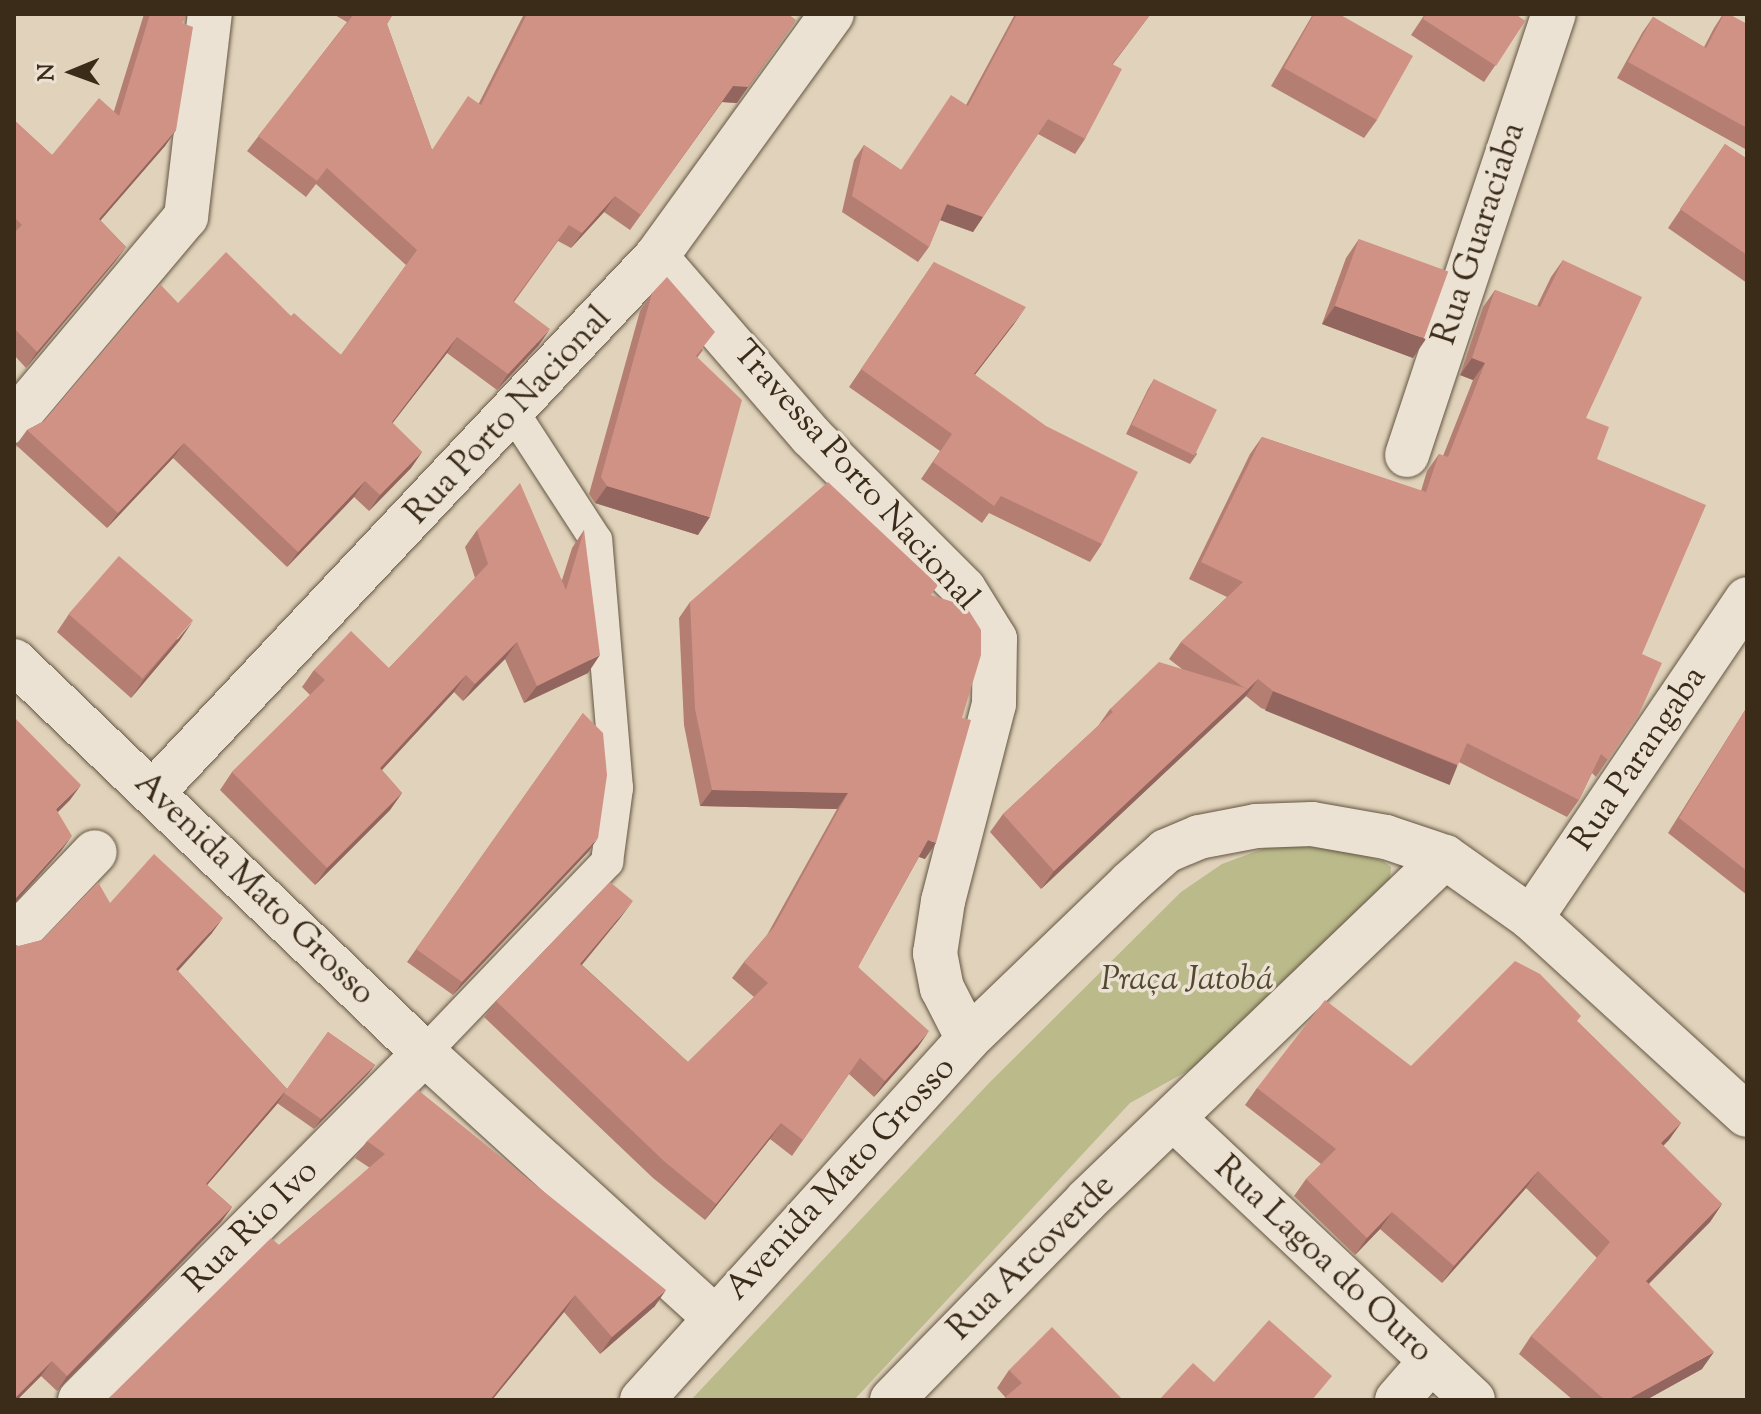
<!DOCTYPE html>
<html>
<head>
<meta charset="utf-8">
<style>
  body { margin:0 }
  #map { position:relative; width:1761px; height:1414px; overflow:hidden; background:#e1d3bb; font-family:"Sorts Mill Goudy",serif }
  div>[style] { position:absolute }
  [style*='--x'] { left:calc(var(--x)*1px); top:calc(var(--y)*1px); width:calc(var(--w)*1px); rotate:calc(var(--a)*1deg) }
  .green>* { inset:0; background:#baba8b }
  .roads { filter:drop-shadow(0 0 2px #645642) drop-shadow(0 0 2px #645642) }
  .service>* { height:32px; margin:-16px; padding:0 16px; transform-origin:16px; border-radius:16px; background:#ece2d3 }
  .minor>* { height:44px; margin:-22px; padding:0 22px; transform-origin:22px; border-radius:22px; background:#ece2d3 }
  .secondary>* { height:44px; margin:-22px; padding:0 22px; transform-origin:22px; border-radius:22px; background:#ece2d3 }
  .wall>* { inset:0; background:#b47e73 }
  .shaded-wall>* { inset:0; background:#92665e; transform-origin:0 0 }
  .building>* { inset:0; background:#d19286; transform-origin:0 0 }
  span { translate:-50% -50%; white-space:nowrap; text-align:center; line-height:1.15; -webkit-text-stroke:7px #ece2d3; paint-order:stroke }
  .street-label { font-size:34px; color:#3b2c1a }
  .park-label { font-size:34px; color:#544831; font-style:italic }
  .frame { position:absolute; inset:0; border:16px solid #3b2c1a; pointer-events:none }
  .north { position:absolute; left:32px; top:32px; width:80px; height:80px; -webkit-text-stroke:6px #ece2d3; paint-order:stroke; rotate:269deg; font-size:22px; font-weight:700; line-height:32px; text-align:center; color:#3b2c1a }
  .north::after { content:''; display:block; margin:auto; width:28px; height:36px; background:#3b2c1a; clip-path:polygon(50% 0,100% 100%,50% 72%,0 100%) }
</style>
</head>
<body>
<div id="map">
  <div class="green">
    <div style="clip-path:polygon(1295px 844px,1337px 847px,1383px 861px,1391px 867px,1390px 881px,1200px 1064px,1130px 1103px,854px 1400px,691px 1400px,990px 1082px,1181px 892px,1222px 864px,1265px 848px)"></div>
  </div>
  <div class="roads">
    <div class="service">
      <div style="--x:424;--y:1053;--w:265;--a:-46.2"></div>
      <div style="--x:607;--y:862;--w:75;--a:-82.3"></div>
      <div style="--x:617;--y:788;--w:249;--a:-94.8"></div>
      <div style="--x:596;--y:540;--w:153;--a:-123"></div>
    </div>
    <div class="minor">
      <div style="--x:656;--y:257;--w:237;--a:49.1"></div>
      <div style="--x:811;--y:436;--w:216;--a:45"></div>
      <div style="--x:964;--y:589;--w:59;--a:58.2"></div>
      <div style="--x:995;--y:639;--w:65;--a:90.9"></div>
      <div style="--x:994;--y:704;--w:203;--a:104.5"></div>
      <div style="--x:943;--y:901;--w:53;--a:98.7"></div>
      <div style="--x:935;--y:953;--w:36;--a:79"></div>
      <div style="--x:942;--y:988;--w:57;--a:63"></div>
      <div style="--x:14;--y:421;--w:267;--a:-49.9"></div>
      <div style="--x:186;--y:217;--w:204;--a:-83.3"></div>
      <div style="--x:1407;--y:455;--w:465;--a:-71.6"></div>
      <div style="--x:14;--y:661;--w:567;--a:43.71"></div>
      <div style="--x:424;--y:1053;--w:392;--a:42.3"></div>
      <div style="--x:154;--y:791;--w:733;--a:-46.77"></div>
      <div style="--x:656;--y:257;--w:300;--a:-54.1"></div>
      <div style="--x:1531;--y:918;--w:385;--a:-55.9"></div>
      <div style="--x:14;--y:937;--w:117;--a:-46.4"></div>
      <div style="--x:1174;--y:1119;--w:410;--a:43.2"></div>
      <div style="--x:80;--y:1400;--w:489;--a:-45.2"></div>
      <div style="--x:892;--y:1400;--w:278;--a:-45.7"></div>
      <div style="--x:1086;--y:1201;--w:497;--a:-43.8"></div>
      <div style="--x:1397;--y:1400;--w:52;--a:-48.9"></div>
    </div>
    <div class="secondary">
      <div style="--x:642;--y:1400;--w:486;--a:-47.9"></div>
      <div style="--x:968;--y:1039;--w:225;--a:-43.9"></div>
      <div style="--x:1130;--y:883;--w:48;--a:-41.6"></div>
      <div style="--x:1166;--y:851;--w:36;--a:-23"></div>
      <div style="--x:1199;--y:837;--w:58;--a:-10.9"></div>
      <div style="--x:1256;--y:826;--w:56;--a:-2"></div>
      <div style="--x:1312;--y:824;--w:75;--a:10"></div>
      <div style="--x:1386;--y:837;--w:62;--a:18.7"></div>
      <div style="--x:1445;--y:857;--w:105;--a:35.3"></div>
      <div style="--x:1531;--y:918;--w:292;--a:42.4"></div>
    </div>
  </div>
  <div class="wall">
    <div style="clip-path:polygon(144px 14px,187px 14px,182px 23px,176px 130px,165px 146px,100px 220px,126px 247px,114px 263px,26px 368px,14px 355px,14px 120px,52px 155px,114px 111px)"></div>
    <div style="clip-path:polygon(333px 14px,393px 14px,387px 24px,432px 150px,479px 103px,524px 14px,788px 14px,737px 103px,722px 102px,630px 230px,604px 212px,571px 248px,558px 241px,514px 302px,539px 345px,497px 390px,447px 353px,392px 423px,422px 452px,411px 468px,369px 511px,354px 497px,287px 567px,173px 458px,107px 528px,16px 445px,27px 430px,44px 421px,178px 303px,291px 316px,341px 355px,406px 265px,316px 184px,306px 197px,247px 151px,347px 22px)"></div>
    <div style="clip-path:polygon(1015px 14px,1148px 14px,1150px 15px,1113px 64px,1085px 139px,1075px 154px,1038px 134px,973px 232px,940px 220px,929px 247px,918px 262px,842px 212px,854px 160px,864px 145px,901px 170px,966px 105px)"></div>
    <div style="clip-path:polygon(1313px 14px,1339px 14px,1377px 120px,1364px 138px,1271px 86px)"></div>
    <div style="clip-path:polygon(1425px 14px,1515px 14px,1525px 21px,1484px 82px,1411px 35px)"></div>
    <div style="clip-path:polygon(1723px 14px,1747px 24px,1747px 150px,1617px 78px,1642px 33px,1653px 17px,1704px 47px,1714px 28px)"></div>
    <div style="clip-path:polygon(1725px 144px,1747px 159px,1747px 283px,1668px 228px)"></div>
    <div style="clip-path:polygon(1359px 239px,1413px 358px,1322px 324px,1346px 258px)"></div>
    <div style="clip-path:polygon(1563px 260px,1586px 418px,1597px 459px,1642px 654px,1639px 714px,1596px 777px,1592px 773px,1579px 800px,1567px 817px,1459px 762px,1446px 782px,1261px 708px,1246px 696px,1041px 889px,990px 832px,1003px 814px,1098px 726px,1110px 709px,1182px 669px,1169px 659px,1181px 642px,1227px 597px,1189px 579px,1250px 454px,1262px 437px,1421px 491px,1427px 471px,1439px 454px,1443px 456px,1473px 380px,1460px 375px,1483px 307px,1495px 290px,1537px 306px,1551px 277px)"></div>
    <div style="clip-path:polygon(934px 262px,1014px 324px,975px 375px,1102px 544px,1090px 562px,989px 513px,982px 523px,921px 479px,940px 451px,849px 387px)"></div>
    <div style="clip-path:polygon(652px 293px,703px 350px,697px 358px,698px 535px,595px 503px,589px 494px,640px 311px)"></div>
    <div style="clip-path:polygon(1154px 379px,1197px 454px,1190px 464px,1126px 434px,1148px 389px)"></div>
    <div style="clip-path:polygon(477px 530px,562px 580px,572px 548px,584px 530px,588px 673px,524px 703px,505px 659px,463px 701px,454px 692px,382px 770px,402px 793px,390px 810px,315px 885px,220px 790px,232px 772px,310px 695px,302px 687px,314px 670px,389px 668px,475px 578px,465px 547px)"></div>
    <div style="clip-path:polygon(931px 595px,962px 718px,925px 859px,919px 857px,858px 967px,918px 1047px,874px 1097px,849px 1074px,792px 1156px,770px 1139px,705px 1220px,653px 1178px,484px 1017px,496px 1001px,621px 917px,582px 965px,688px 1062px,754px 997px,732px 978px,744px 962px,767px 935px,837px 809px,700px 806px,684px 725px,679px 618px,690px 602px)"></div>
    <div style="clip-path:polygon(69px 614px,180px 640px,131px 698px,57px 632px)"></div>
    <div style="clip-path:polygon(1747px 707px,1747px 895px,1668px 833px)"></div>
    <div style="clip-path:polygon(583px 713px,589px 851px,453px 995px,407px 962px)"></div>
    <div style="clip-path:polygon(110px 903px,212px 933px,178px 971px,287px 1089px,277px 1104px,207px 1185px,232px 1207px,221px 1222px,57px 1391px,41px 1376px,17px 1400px,14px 1400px,19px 946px,42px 940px)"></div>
    <div style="clip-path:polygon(1578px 1022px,1681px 1123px,1663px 1146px,1722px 1204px,1710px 1222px,1649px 1284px,1702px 1369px,1646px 1400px,1573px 1400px,1519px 1354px,1531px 1336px,1597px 1258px,1526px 1188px,1442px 1283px,1380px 1229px,1355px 1255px,1294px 1196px,1306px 1179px,1321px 1164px,1245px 1105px,1257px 1088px,1411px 1066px)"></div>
    <div style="clip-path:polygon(328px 1032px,375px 1065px,368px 1074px,314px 1129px,277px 1103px)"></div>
    <div style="clip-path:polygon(367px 1141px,655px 1306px,600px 1354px,564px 1312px,492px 1400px,107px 1400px,279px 1245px,370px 1168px,355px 1158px)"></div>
    <div style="clip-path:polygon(1009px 1370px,1123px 1400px,1005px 1397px,997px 1388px)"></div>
  </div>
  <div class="shaded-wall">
    <div style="clip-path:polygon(796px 20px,737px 103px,722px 102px,630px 230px,733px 86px)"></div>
    <div style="clip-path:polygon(176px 130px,165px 146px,88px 235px,99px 219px)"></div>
    <div style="clip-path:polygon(615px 196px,604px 212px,571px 248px,582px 233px)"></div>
    <div style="clip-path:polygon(947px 204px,983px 217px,973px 232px,937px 219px)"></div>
    <div style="clip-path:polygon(126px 247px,114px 263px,26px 368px,37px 352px)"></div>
    <div style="clip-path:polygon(1335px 306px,1426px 339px,1413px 358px,1322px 324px)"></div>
    <div style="clip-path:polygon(1026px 307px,1014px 324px,962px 391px,974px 374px)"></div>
    <div style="clip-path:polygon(550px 329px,539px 345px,497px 390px,508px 374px)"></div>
    <div style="clip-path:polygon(457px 337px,447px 353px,381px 438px,392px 422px)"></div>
    <div style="clip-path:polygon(1472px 358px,1485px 363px,1473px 380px,1460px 375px)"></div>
    <div style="clip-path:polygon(184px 443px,173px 458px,107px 528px,118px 513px)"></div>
    <div style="clip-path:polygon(422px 452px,411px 468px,369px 511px,380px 495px)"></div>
    <div style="clip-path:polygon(365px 481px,354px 497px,287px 567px,298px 552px)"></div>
    <div style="clip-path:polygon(607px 486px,710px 517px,698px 535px,595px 503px)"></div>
    <div style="clip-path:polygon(193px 621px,180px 640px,131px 698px,144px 679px)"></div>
    <div style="clip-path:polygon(517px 642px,505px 659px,463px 701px,475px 684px)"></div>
    <div style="clip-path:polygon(600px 655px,588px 673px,524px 703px,537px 686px)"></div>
    <div style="clip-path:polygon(466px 675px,454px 692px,368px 785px,380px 768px)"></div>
    <div style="clip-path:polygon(1258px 679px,1246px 696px,1235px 707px,1041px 889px,1054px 871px)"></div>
    <div style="left:1273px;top:691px;width:199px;height:21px;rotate:22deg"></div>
    <div style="clip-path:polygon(81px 785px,70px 800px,46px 824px,56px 809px)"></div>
    <div style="clip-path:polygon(712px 790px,848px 793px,837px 809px,700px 806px)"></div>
    <div style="clip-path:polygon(402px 793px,390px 810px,315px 885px,327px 868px)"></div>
    <div style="clip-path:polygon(72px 836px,61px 851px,14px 904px,14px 900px)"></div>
    <div style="clip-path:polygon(598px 838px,589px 851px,453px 995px,462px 982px)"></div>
    <div style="clip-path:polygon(928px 840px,936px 843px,925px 859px,917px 856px)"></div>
    <div style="clip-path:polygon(633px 901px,621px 917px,569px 980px,580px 964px)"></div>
    <div style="clip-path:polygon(223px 918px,212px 933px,166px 984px,176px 969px)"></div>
    <div style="clip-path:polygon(929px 1031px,918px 1047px,874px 1097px,885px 1081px)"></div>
    <div style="clip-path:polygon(375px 1065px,368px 1074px,314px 1129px,321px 1119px)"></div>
    <div style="clip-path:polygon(287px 1089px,277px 1104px,195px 1199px,206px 1184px)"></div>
    <div style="clip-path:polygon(781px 1123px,770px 1139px,705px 1220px,716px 1204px)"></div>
    <div style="clip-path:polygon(1681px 1123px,1669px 1140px,1649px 1160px,1661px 1143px)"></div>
    <div style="clip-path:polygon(1538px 1171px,1526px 1188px,1442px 1283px,1454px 1266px)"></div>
    <div style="clip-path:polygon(1722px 1204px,1710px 1222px,1634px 1298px,1646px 1281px)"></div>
    <div style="clip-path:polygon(232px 1207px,221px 1222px,57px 1391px,67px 1376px)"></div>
    <div style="clip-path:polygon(1392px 1212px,1380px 1229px,1355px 1255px,1367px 1238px)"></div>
    <div style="clip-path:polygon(666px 1290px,655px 1306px,600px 1354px,612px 1337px)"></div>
    <div style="clip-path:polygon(575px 1295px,564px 1312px,492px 1400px,490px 1400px)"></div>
    <div style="clip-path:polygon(1714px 1352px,1702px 1369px,1646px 1400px,1627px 1400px)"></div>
    <div style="clip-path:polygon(52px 1361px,41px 1376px,17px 1400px,14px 1400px,14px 1399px)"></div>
  </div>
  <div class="building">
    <div style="clip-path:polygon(150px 14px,187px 14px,182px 23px,193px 27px,176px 130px,99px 219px,126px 247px,37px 352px,14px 328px,14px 233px,22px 225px,14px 217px,14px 120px,52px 155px,99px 98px,119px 116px)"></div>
    <div style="clip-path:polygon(354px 14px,393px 14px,387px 24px,432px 150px,468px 96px,481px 105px,527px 14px,788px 14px,796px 20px,748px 87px,733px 86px,641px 215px,615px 196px,582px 233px,569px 225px,513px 301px,550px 329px,508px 374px,457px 337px,392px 422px,422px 452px,380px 495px,365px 481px,298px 552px,184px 443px,118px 513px,27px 430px,44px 421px,160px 284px,178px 303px,226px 252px,291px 316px,294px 313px,341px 355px,417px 250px,327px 168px,317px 181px,258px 136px)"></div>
    <div style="clip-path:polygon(1017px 14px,1148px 14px,1150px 15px,1112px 64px,1122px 69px,1085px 139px,1048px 119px,983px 217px,947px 204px,929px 247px,852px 196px,864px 145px,901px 170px,951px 95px,968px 106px)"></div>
    <div style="clip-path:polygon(1314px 14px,1339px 14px,1413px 56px,1377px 120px,1284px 68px)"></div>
    <div style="clip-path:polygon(1426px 14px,1515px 14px,1525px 21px,1496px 66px,1423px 19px)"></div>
    <div style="clip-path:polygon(1724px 14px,1729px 14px,1747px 24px,1747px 128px,1628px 62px,1653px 17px,1706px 48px)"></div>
    <div style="clip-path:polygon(1725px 144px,1747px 159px,1747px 255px,1680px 209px)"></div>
    <div style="left:1359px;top:239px;width:95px;height:71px;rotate:20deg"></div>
    <div style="clip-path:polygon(1563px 260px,1642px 297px,1586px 418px,1609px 427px,1597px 459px,1706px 505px,1642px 654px,1662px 663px,1639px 714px,1608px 760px,1601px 754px,1579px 800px,1467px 743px,1458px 765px,1273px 691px,1258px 679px,1247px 690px,1248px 689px,1243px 687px,1181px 642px,1243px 582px,1201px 562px,1262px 437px,1426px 492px,1439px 454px,1448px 457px,1485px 363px,1472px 358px,1495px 290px,1540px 307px)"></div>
    <div style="clip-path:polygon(934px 262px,1026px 307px,974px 374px,1046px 426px,1138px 472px,1102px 544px,1001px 496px,994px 506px,933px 462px,952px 434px,861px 369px)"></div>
    <div style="clip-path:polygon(667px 277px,715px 332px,696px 356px,742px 400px,710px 517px,607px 486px,601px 477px,652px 293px)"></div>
    <div style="left:1154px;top:379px;width:70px;height:51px;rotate:26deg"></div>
    <div style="clip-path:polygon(828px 482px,938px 585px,931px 595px,966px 606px,981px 630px,981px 655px,962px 718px,971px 720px,936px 843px,928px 840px,858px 967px,929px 1031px,885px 1081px,860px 1058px,803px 1140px,781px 1123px,716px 1204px,665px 1162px,496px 1001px,610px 882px,633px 901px,580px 964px,688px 1062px,768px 983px,744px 962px,774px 927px,848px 793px,712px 790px,695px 709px,690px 602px)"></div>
    <div style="clip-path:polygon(520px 483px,566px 590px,584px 530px,600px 655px,537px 686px,517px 642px,475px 684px,466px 675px,380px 768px,402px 793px,327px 868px,232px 772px,325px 680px,314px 670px,351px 631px,389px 668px,488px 564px,477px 530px)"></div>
    <div style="left:119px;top:556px;width:98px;height:77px;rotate:41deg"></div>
    <div style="clip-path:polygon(1159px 662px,1248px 689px,1054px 871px,1003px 814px,1113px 712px,1110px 709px)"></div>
    <div style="clip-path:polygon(1747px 707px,1747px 871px,1679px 818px)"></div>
    <div style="clip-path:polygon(583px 713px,603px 733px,607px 775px,598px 838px,462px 982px,416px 949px)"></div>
    <div style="clip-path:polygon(14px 717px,81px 785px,56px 809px,72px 836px,14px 900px)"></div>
    <div style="clip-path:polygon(154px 854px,223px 918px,176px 969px,287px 1089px,206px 1184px,232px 1207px,67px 1376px,52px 1361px,14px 1399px,14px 944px,19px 946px,42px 940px,98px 882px,110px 903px)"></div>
    <div style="clip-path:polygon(1515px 961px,1540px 974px,1581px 1016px,1577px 1021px,1681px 1123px,1661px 1143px,1722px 1204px,1646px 1281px,1714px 1352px,1627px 1400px,1605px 1400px,1531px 1336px,1610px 1242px,1538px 1171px,1454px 1266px,1392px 1212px,1367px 1238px,1306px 1179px,1336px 1149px,1257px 1088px,1325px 1000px,1411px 1066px)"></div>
    <div style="clip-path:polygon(328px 1032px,375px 1065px,321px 1119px,284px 1093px)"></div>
    <div style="clip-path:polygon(418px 1090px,666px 1290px,612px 1337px,575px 1295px,490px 1400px,107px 1400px,271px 1238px,279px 1245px,385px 1154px,367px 1141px)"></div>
    <div style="clip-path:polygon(1269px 1320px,1332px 1376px,1312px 1400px,1159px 1400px,1193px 1363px,1214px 1382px)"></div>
    <div style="clip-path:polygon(1052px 1327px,1123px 1400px,1002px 1400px,1022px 1383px,1009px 1370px)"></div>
  </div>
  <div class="street-label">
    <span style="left:1480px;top:234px;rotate:-72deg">Rua Guaraciaba</span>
    <span style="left:509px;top:416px;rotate:-47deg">Rua Porto Nacional</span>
    <span style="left:855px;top:476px;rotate:48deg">Travessa Porto Nacional</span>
    <span style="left:1639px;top:759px;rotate:-56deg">Rua Parangaba</span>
    <span style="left:254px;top:889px;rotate:44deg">Avenida Mato Grosso</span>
    <span style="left:841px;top:1179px;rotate:-47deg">Avenida Mato Grosso</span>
    <span style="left:252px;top:1227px;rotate:-45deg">Rua Rio Ivo</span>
    <span style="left:1032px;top:1258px;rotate:-45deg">Rua Arcoverde</span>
    <span style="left:1323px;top:1260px;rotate:43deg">Rua Lagoa do Ouro</span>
  </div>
  <div class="park-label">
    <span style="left:1187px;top:981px">Praça Jatobá</span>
  </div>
  <div class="frame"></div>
  <div class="north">N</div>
</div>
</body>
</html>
